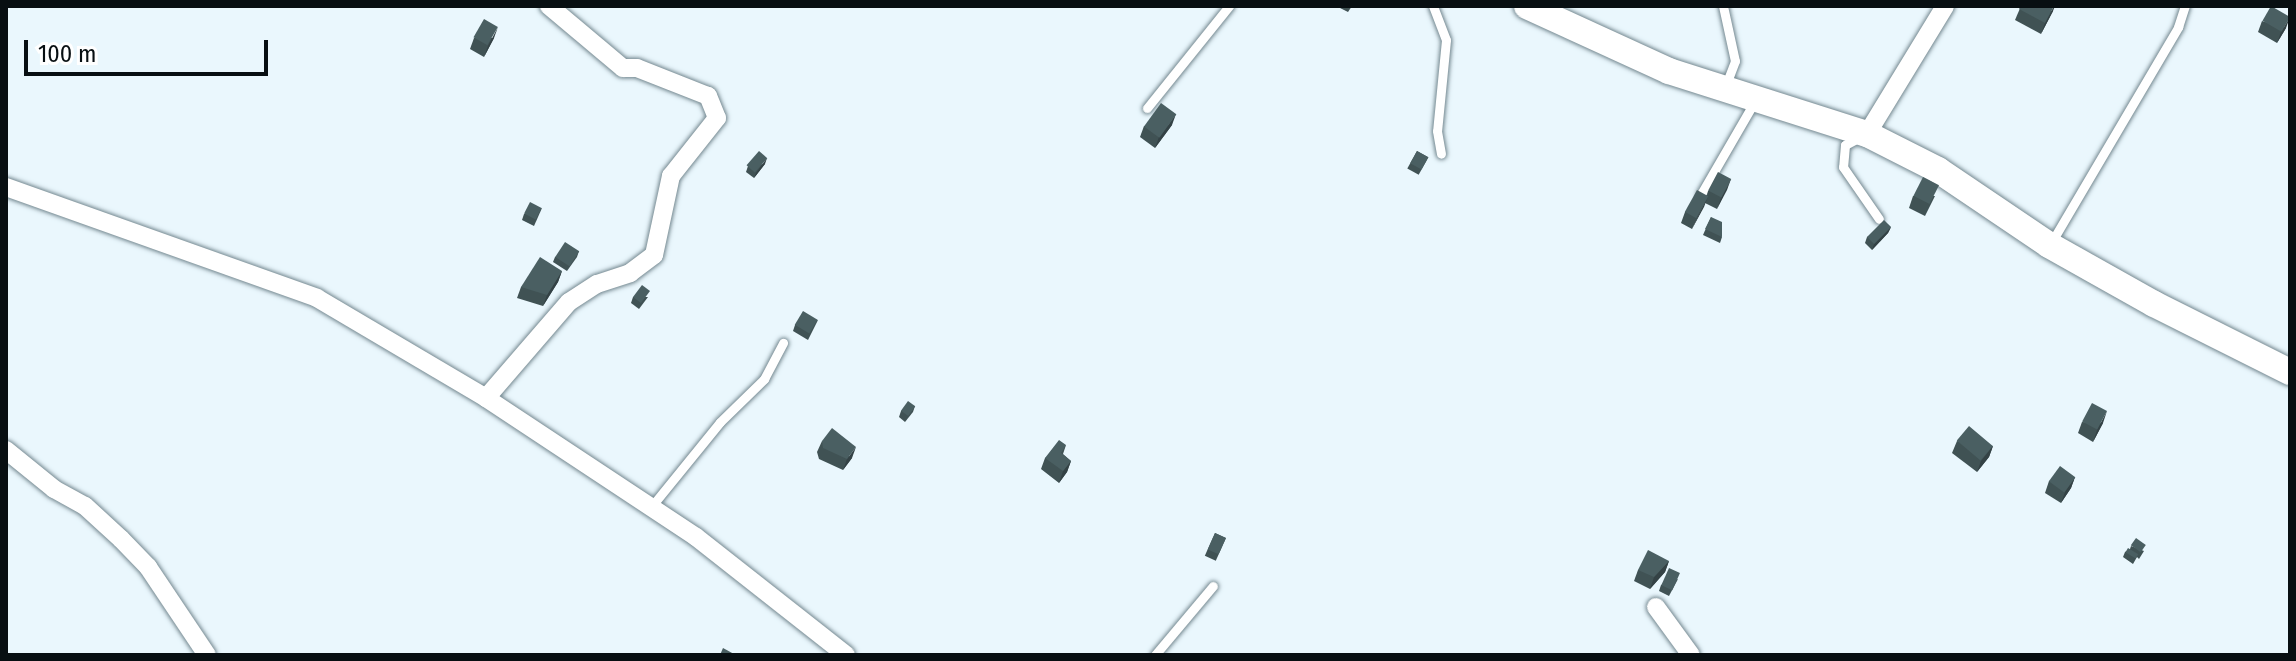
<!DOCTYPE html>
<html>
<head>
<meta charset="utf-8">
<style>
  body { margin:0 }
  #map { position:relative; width:2296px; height:661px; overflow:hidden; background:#eaf7fd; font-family:"Fira Sans Condensed",sans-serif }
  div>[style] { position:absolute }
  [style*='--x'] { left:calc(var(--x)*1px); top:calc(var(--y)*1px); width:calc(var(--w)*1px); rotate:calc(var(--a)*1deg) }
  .roads { filter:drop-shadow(0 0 2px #748890) drop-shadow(0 0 2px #748890) }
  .lane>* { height:9px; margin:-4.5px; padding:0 4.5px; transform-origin:4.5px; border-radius:4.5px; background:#fff }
  .street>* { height:18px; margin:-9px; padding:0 9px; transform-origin:9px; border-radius:9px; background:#fff }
  .secondary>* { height:26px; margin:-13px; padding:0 13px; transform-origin:13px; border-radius:13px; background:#fff }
  .wall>* { inset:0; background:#405254; transform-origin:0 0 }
  .shaded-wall>* { inset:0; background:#344245 }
  .building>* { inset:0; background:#4a5f62; transform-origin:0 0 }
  span { translate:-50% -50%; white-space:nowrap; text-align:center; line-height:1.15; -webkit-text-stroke:8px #fff; paint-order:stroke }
  .frame { position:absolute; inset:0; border:8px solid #080f12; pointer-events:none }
  .scale { position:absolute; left:24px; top:40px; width:244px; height:36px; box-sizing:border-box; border:4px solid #080f12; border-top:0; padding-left:10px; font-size:24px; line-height:28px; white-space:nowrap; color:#080f12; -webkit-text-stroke:6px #fff; paint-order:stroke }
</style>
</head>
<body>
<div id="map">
  <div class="roads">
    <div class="lane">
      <div style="--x:1433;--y:6;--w:36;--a:69"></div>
      <div style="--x:1446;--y:40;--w:91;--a:95.6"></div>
      <div style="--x:1437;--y:131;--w:23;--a:80"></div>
      <div style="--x:1723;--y:6;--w:56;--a:77.7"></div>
      <div style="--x:1735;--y:61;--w:26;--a:111"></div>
      <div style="--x:1147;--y:108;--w:131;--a:-51.2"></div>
      <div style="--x:1860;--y:137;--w:17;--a:152"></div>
      <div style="--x:1845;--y:145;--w:22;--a:95"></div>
      <div style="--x:1843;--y:167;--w:63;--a:55.3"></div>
      <div style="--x:1701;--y:194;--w:108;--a:-59.9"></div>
      <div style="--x:2051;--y:243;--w:251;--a:-59.5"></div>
      <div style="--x:2178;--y:27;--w:22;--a:-72"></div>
      <div style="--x:651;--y:507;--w:109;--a:-50.9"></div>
      <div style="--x:720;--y:422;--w:62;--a:-44.3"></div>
      <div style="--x:764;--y:379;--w:41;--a:-62.2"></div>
      <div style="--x:1155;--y:655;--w:90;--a:-50"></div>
    </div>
    <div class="street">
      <div style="--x:1867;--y:134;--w:150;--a:-58.6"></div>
      <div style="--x:6;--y:187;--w:330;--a:19.6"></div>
      <div style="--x:317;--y:298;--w:196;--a:30.6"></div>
      <div style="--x:486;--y:398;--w:252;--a:33.5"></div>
      <div style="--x:696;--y:537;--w:191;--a:38.2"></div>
      <div style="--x:486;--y:398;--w:127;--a:-49.2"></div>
      <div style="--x:569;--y:302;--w:33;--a:-33"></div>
      <div style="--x:597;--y:284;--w:35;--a:-18"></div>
      <div style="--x:630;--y:273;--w:30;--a:-37"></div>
      <div style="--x:654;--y:255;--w:81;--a:-77.9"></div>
      <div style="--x:671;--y:176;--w:74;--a:-51.6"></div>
      <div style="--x:717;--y:118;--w:24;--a:-112"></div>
      <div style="--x:708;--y:96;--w:76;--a:-158.5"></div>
      <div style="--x:637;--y:68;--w:14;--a:180"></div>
      <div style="--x:623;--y:68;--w:97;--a:-140"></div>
      <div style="--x:6;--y:450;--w:62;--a:39.1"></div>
      <div style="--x:54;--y:489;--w:35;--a:29"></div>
      <div style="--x:85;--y:506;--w:49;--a:42.5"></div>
      <div style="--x:121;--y:539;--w:39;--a:46"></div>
      <div style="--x:148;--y:567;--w:106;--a:56.2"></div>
      <div style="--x:1656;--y:607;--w:59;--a:53.9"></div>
    </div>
    <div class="secondary">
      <div style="--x:1527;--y:6;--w:156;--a:24.6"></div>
      <div style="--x:1669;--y:71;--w:208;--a:17.7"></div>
      <div style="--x:1867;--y:134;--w:80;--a:26.9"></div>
      <div style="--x:1938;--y:170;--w:134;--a:34"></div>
      <div style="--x:2049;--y:245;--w:120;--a:29.3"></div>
      <div style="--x:2154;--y:304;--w:152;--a:26.6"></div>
    </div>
  </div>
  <div class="wall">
    <div style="clip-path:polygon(1336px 6px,1352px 6px,1348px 12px)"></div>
    <div style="clip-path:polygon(2021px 6px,2053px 11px,2041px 34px,2015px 20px)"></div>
    <div style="clip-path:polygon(2262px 21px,2286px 28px,2277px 43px,2258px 32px)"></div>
    <div style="clip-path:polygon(474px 38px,494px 38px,484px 57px,470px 49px)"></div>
    <div style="clip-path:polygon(1172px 125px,1155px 148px,1140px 137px,1144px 126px)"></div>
    <div style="left:1417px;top:151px;width:13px;height:20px;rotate:29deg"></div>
    <div style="clip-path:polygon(765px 164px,754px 178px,746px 172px,748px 166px)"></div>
    <div style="clip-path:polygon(1731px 179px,1717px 209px,1705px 203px,1692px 229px,1681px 223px,1685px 212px,1707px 195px,1708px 191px)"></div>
    <div style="clip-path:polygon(1913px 196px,1935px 196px,1925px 216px,1909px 208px)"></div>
    <div style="clip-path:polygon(542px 208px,534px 226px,522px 220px,524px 214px)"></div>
    <div style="clip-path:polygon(1711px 217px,1722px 237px,1720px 243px,1703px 235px)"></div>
    <div style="clip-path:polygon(1891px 227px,1888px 233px,1872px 250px,1865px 243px,1867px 237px)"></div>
    <div style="clip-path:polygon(579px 251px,577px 257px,567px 271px,553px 262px,555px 257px)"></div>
    <div style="clip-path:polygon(562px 271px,558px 282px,543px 306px,517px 298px,521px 287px)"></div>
    <div style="clip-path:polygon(633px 297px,648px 297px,639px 309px,631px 303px)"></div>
    <div style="clip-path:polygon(818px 320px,808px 340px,793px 331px,795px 325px)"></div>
    <div style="clip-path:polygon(915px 406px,913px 412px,905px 422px,899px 417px,901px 411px)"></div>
    <div style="clip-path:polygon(2082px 422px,2103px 423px,2093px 442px,2078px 433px)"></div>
    <div style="clip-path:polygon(822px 441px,852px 458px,843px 470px,819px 459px,817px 452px)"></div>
    <div style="clip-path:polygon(1957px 441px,1993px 446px,1989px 457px,1977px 472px,1952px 453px)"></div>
    <div style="clip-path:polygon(1066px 445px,1063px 454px,1071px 461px,1067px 472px,1059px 483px,1041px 469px,1045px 458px)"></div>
    <div style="clip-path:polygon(2075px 477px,2071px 488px,2061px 503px,2045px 493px,2049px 481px)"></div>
    <div style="left:1215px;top:533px;width:12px;height:25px;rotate:24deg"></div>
    <div style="clip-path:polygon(2131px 546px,2144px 551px,2139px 559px,2137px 557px,2133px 564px,2123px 557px,2125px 552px,2130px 549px)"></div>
    <div style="clip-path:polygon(1669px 561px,1665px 572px,1650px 589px,1634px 581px,1638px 570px)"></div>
    <div style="clip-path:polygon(1678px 579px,1669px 596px,1659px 591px,1661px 585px)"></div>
  </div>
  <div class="shaded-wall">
    <div style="clip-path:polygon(2054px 6px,2055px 6px,2053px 11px,2041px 34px,2045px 23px)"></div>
    <div style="clip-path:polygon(2290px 17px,2286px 28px,2277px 43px,2281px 32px)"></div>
    <div style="clip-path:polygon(498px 27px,494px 38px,484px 57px,488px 46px)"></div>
    <div style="clip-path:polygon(1176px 114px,1172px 125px,1155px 148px,1159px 137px)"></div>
    <div style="clip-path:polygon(767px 158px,765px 164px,754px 178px,756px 173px)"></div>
    <div style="clip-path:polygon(1731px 179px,1727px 190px,1717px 209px,1721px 198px)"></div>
    <div style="clip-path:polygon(1708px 196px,1704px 207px,1692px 229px,1697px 218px)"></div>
    <div style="clip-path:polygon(1891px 227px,1888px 233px,1872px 250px,1874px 244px)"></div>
    <div style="clip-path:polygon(562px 271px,558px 282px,543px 306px,547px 295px)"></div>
    <div style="clip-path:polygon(2107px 411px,2103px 423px,2093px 442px,2097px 430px)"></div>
    <div style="clip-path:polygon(1993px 446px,1989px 457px,1977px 472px,1981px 461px)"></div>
    <div style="clip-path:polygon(856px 447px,852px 458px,843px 470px,847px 459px)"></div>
    <div style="clip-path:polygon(1071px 461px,1067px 472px,1059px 483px,1063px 471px)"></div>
    <div style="clip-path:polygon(2075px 477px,2071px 488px,2061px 503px,2065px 492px)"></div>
    <div style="clip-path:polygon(1669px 561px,1665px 572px,1650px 589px,1654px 577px)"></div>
  </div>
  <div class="building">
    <div style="clip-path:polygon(2021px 6px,2054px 6px,2045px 23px,2019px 9px)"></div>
    <div style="left:2271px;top:6px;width:22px;height:17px;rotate:30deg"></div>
    <div style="left:484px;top:19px;width:16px;height:21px;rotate:30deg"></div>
    <div style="left:1161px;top:103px;width:19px;height:29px;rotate:36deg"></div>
    <div style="left:759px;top:151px;width:11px;height:19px;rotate:41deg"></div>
    <div style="left:1417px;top:151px;width:13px;height:14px;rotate:29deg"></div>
    <div style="left:1718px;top:172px;width:15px;height:21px;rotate:28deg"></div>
    <div style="left:1923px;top:177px;width:18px;height:21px;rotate:27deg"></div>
    <div style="left:1697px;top:190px;width:13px;height:25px;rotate:29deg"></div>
    <div style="left:530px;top:202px;width:13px;height:13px;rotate:27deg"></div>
    <div style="clip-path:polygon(1711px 217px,1722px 222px,1722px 237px,1705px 229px)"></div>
    <div style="left:1884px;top:220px;width:10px;height:24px;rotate:45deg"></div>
    <div style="left:565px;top:242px;width:17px;height:18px;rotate:33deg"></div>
    <div style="clip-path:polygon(540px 257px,562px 271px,547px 295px,521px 287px)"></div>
    <div style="left:642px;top:285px;width:10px;height:15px;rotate:37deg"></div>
    <div style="left:803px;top:311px;width:17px;height:16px;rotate:31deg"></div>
    <div style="left:908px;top:401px;width:9px;height:12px;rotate:36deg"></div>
    <div style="left:2092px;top:403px;width:17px;height:21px;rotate:28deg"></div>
    <div style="left:1969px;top:426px;width:31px;height:19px;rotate:40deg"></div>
    <div style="clip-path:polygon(832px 428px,856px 447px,847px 459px,823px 448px,822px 441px)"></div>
    <div style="clip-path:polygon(1059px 440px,1066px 445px,1061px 453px,1071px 461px,1063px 471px,1045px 458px)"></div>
    <div style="left:2060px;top:466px;width:19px;height:19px;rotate:36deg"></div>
    <div style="left:1215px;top:533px;width:12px;height:18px;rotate:24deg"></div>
    <div style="left:2136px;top:538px;width:12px;height:9px;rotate:35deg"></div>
    <div style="left:2128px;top:548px;width:12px;height:5px;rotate:31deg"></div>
    <div style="clip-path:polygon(1648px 550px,1669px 561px,1654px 577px,1638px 570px)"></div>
    <div style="left:1669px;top:568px;width:12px;height:19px;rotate:24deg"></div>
    <div style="clip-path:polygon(723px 648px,734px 654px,734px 655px,720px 655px)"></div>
  </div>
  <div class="frame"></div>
  <div class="scale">100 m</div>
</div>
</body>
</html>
